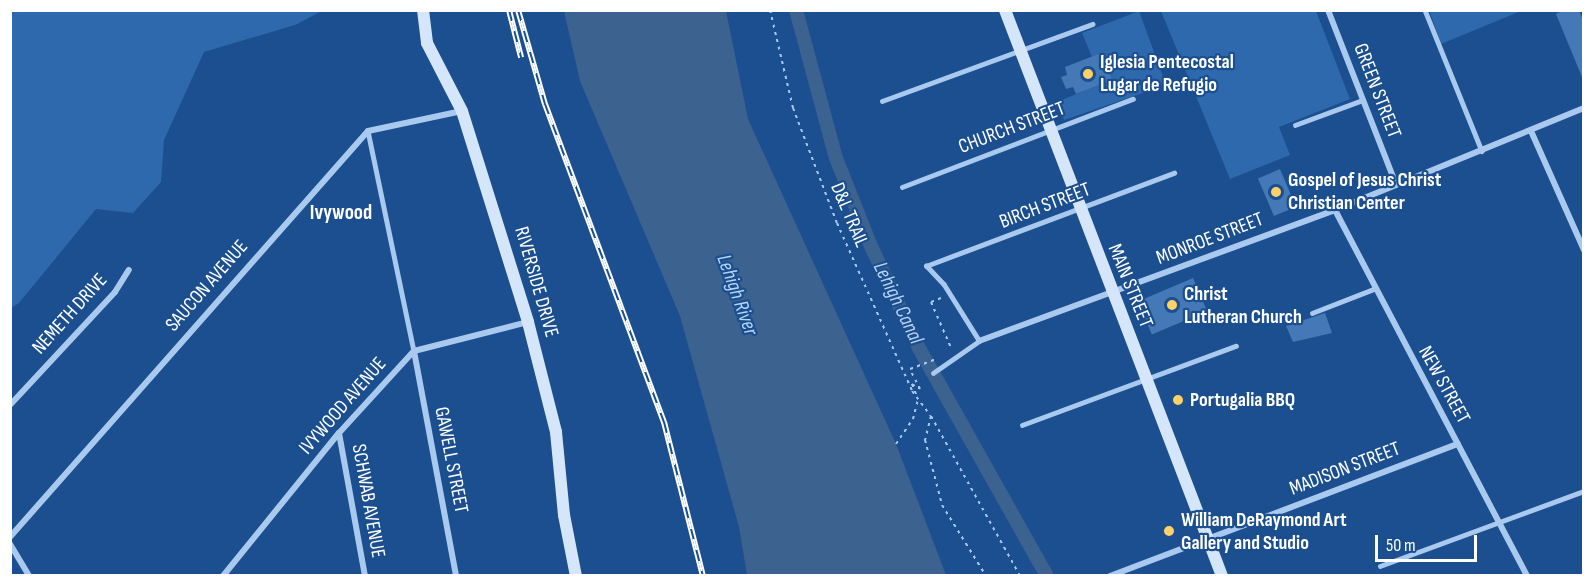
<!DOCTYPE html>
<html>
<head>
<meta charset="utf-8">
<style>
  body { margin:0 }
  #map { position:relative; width:1594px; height:586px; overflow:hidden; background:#1b4f8f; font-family:"Sofia Sans Condensed",sans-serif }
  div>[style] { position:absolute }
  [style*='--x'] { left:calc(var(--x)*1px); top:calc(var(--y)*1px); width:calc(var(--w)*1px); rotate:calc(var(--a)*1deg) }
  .green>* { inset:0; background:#2e69ad }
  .water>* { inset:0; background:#3c6290 }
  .canal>* { height:14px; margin:-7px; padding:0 7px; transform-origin:7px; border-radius:7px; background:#3c6290 }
  .building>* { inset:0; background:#4478b7; transform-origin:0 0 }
  .path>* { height:2px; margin-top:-1px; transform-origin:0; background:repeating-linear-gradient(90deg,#a9c9ee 0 3px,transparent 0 7.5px) }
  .lane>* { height:4.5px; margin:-2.25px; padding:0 2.25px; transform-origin:2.25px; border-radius:2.25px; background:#a9c9ee }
  .street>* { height:6px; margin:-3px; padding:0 3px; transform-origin:3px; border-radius:3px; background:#a9c9ee }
  .secondary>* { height:12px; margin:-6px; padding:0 6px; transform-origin:6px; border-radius:6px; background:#d6e6fa }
  .rail>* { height:6px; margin-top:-3px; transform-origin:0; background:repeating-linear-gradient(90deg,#1b4f8f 0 11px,#fff 0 22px); box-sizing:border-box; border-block:2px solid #fff }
  .dots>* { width:16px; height:16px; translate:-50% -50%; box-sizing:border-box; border:3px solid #1b4f8f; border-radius:50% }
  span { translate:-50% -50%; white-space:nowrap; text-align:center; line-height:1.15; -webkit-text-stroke:4.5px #1b4f8f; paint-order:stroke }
  .poi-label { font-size:20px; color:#fff; font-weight:700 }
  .left { translate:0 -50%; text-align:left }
  .street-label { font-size:20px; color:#fff }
  .neighbourhood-label { font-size:21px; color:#fff; font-weight:700 }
  .water-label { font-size:21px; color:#b5d3f5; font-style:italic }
  .frame { position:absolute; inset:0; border:12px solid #fff; pointer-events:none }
  .scale { position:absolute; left:1375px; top:535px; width:102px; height:27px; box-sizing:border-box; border:3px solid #fff; border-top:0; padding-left:8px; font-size:18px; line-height:21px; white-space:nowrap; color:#fff; -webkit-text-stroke:4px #1b4f8f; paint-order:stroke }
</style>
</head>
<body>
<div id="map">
  <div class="green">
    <div style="clip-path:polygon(11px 10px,322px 10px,322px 11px,295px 25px,204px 52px,164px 140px,161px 182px,133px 213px,96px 209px,19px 303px,11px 308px)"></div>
    <div style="clip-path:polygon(1429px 10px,1521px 11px,1441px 44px)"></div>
    <div style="clip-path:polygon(1139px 11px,1166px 85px,1064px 120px,1057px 102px,1111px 80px,1101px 53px,1092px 57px,1082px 33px)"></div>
    <div style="clip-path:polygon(1161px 11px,1316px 11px,1350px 99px,1279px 127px,1290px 155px,1230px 179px)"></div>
  </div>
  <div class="water">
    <div style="clip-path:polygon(564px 11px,726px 11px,748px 119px,896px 444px,946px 575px,747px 575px,739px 527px,680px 316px,580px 81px)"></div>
  </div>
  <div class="canal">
    <div style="--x:796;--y:10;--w:153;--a:74.9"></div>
    <div style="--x:836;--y:158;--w:92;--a:68.4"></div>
    <div style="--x:870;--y:244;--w:115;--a:64.8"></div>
    <div style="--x:919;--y:348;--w:261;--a:60.7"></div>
  </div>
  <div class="building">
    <div style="clip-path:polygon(1564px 10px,1579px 10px,1584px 23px,1584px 82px,1556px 14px)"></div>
    <div style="clip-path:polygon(1101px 53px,1112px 80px,1076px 94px,1073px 87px,1066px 89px,1061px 77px,1067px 75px,1065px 67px)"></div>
    <div style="left:1280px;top:169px;width:41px;height:24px;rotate:67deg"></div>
    <div style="left:1193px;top:278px;width:36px;height:60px;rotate:67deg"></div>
    <div style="clip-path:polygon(1325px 313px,1332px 333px,1293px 342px,1286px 326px)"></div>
  </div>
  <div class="path">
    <div style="--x:770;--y:10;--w:101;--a:76.8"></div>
    <div style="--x:793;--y:108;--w:123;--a:69.1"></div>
    <div style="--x:837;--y:223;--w:184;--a:65.9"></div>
    <div style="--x:912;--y:391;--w:31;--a:53"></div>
    <div style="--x:931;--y:416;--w:183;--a:60.9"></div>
    <div style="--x:941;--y:298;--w:11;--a:158"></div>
    <div style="--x:931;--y:302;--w:52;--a:66.4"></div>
    <div style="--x:916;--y:394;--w:11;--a:-112"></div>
    <div style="--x:912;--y:384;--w:9;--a:32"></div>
    <div style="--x:920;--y:389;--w:22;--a:-117"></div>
    <div style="--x:910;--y:369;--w:28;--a:-21"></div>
    <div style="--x:931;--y:416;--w:25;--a:104"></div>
    <div style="--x:925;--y:440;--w:67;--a:75.3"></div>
    <div style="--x:942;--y:505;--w:84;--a:58.2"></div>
    <div style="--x:896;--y:444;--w:30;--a:-56"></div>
    <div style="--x:913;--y:419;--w:21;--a:-76"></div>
  </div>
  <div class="lane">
    <div style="--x:1425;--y:10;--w:152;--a:68"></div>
    <div style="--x:882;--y:101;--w:224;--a:-20.1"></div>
    <div style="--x:1295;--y:125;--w:72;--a:-20.2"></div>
    <div style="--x:368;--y:131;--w:225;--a:78.2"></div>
    <div style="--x:902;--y:187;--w:247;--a:-20.9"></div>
    <div style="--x:1312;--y:313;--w:66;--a:-21.2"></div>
    <div style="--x:933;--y:373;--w:56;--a:-34.8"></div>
    <div style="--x:979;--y:341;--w:66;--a:-122"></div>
    <div style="--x:944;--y:285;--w:26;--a:-133"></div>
    <div style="--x:926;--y:266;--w:265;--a:-20.6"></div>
    <div style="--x:1022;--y:425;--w:228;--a:-20.3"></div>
    <div style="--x:1380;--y:566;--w:217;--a:-20.2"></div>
  </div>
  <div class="street">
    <div style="--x:1328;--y:10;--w:187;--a:68.7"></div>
    <div style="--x:1531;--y:131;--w:130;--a:66"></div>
    <div style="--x:1335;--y:210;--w:413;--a:62.3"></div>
    <div style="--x:979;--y:341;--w:379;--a:-20.2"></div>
    <div style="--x:1335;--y:210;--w:269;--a:-22.3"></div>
    <div style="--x:414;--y:351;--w:229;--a:79.4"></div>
    <div style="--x:10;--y:405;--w:154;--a:-47.1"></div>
    <div style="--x:115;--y:292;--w:26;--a:-58"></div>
    <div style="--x:339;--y:433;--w:145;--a:79.7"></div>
    <div style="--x:10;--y:537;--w:541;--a:-48.6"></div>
    <div style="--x:368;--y:131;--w:96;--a:-12"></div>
    <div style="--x:10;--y:544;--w:37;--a:59"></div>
    <div style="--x:223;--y:576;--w:184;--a:-51"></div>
    <div style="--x:339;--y:433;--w:111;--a:-47.6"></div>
    <div style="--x:414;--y:351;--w:118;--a:-14.3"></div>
    <div style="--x:1110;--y:576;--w:372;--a:-20.8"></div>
  </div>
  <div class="secondary">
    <div style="--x:423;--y:10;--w:33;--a:83"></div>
    <div style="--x:427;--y:43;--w:76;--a:62.8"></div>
    <div style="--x:462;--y:111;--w:221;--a:72.6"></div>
    <div style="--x:528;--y:322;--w:114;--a:75.7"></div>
    <div style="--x:556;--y:432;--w:83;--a:84.5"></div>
    <div style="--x:564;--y:515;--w:62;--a:78.9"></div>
    <div style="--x:1005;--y:10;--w:606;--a:69.02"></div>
  </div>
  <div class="rail">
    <div style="--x:509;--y:10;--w:49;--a:75.7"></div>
    <div style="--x:518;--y:10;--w:98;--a:74"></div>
    <div style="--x:545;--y:104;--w:340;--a:69.5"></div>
    <div style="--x:664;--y:422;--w:159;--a:75.8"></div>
  </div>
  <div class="dots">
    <div style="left:1088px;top:74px;background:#ffd166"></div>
    <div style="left:1276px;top:192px;background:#ffd166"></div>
    <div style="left:1172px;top:305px;background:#ffd166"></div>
    <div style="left:1178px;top:400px;background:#ffd166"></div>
    <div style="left:1169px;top:531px;background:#ffd166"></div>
  </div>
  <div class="poi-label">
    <span class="left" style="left:1100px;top:74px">Iglesia Pentecostal<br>Lugar de Refugio</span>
    <span class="left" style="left:1288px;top:192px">Gospel of Jesus Christ<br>Christian Center</span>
    <span class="left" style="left:1184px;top:306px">Christ<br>Lutheran Church</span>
    <span class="left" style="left:1190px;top:400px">Portugalia BBQ</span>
    <span class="left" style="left:1181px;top:532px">William DeRaymond Art<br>Gallery and Studio</span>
  </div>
  <div class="street-label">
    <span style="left:1377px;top:91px;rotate:69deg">GREEN STREET</span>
    <span style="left:1012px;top:128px;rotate:-21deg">CHURCH STREET</span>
    <span style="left:1045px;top:206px;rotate:-21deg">BIRCH STREET</span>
    <span style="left:849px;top:215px;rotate:67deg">D&amp;L TRAIL</span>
    <span style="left:1210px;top:239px;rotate:-21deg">MONROE STREET</span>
    <span style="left:536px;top:282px;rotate:74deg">RIVERSIDE DRIVE</span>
    <span style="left:207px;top:286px;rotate:-49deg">SAUCON AVENUE</span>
    <span style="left:1130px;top:286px;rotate:68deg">MAIN STREET</span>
    <span style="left:70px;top:314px;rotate:-48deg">NEMETH DRIVE</span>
    <span style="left:1444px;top:385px;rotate:61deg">NEW STREET</span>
    <span style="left:343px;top:406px;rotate:-49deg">IVYWOOD AVENUE</span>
    <span style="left:451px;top:460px;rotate:79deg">GAWELL STREET</span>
    <span style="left:1345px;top:469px;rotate:-21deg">MADISON STREET</span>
    <span style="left:368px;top:501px;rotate:80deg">SCHWAB AVENUE</span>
  </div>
  <div class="neighbourhood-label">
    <span style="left:341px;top:213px">Ivywood</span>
  </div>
  <div class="water-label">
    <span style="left:737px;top:295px;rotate:70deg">Lehigh River</span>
    <span style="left:898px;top:303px;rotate:64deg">Lehigh Canal</span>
  </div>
  <div class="frame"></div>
  <div class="scale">50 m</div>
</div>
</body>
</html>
